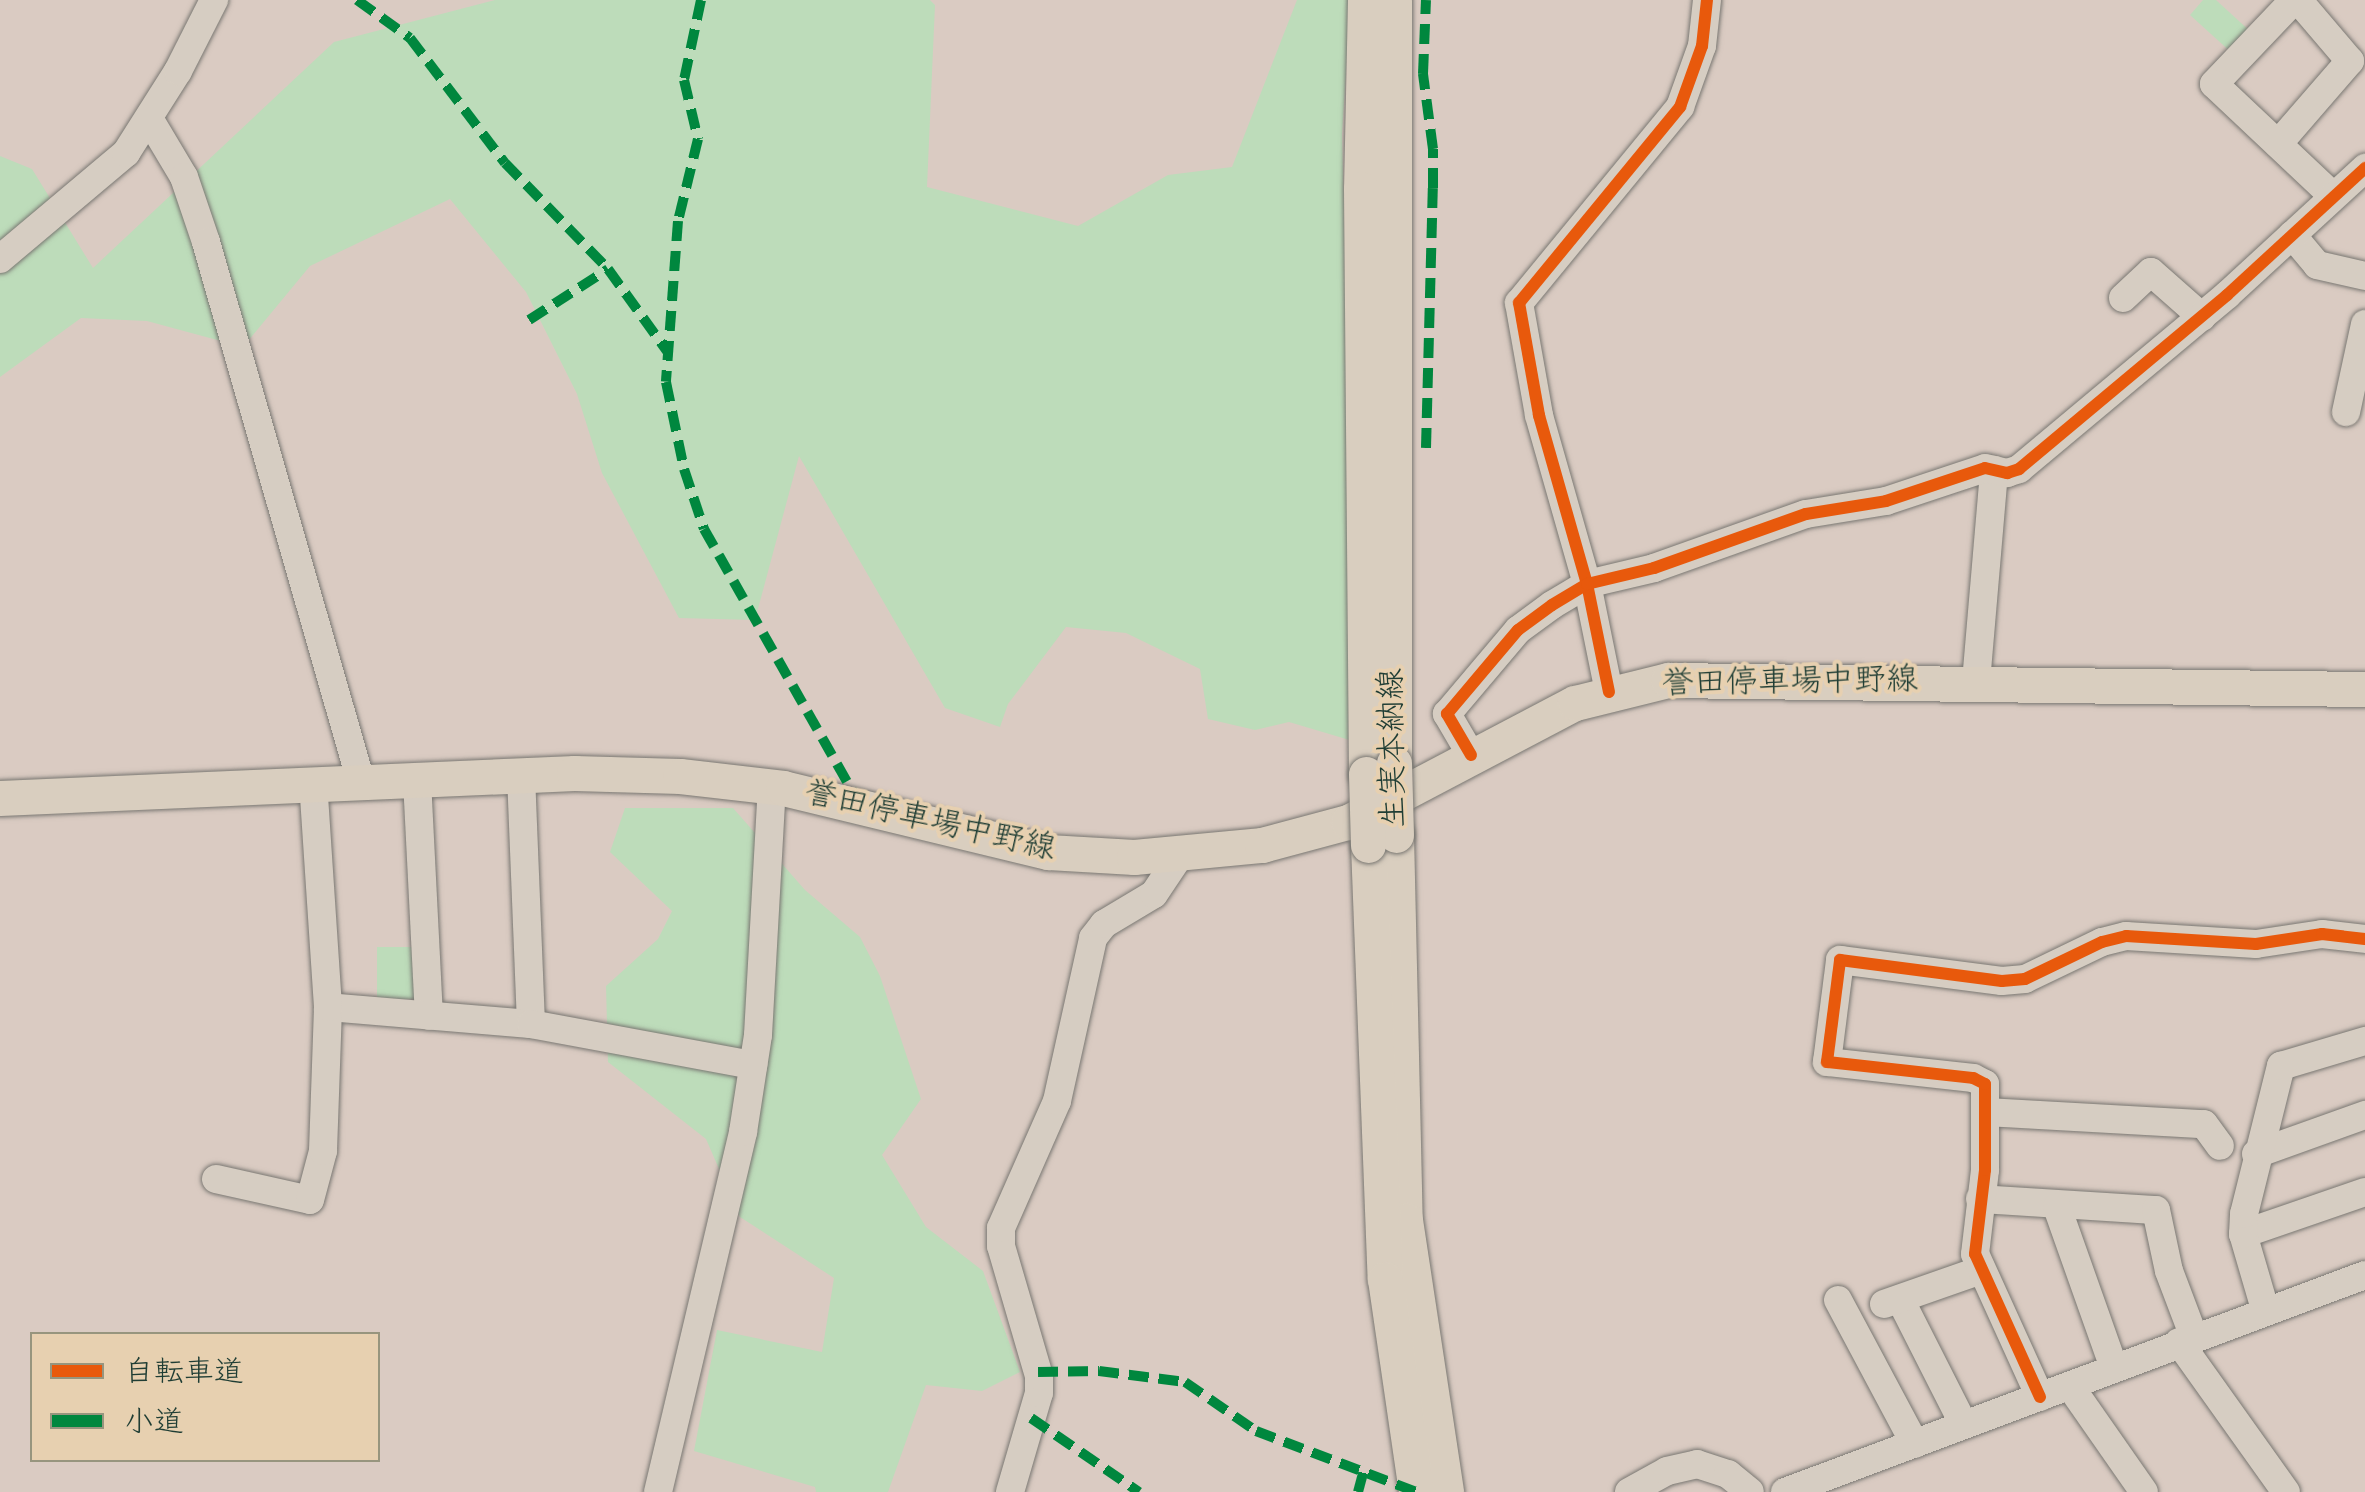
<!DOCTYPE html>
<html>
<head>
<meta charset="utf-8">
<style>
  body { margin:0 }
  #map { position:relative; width:2365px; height:1492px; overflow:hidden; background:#dacbc2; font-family:Kalam,"Klee One",sans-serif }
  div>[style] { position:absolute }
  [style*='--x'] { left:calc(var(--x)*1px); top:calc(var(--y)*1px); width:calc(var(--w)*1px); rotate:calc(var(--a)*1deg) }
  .green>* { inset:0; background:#bddcba; transform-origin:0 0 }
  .roads { filter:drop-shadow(0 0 2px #797772) drop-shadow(0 0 2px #797772) }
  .minor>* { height:28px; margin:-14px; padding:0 14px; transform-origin:14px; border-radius:14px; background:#d6cdc2 }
  .major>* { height:35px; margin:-17.5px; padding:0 17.5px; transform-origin:17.5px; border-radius:17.5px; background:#d9cebf }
  .bridges { filter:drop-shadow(0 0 2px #797772) drop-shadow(0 0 2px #797772) }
  .major-bridge>* { height:35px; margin:-17.5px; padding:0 17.5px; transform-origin:17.5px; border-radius:17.5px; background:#d9cebf }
  .quiet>* { height:10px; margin-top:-5px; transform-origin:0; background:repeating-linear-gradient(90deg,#00873e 0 20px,transparent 0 30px) }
  .cycleway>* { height:12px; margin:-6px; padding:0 6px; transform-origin:6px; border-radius:6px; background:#e8590c }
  span { translate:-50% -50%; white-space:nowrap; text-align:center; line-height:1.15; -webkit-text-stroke:8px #e7d0b0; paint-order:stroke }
  .street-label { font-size:32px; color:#1f3d34 }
  .legend { position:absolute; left:30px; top:1332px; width:350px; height:130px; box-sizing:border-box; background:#e7d0b0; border:2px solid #97957e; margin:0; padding:12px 18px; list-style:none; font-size:30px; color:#1f3d34 }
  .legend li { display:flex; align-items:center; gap:20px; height:50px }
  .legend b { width:50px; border:2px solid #97957e }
</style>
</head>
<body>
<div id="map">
  <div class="green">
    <div style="clip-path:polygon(495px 0,930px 0,935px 5px,927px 187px,1078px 226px,1168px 175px,1232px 167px,1297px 0,1351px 0,1342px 134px,1354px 555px,1373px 747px,1289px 722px,1255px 730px,1208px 719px,1200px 669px,1126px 633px,1066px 627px,1008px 704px,1000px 727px,945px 708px,799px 456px,755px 620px,679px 618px,602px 473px,577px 394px,526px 292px,450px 199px,310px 266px,243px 347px,147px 321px,81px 318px,0 377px,0 156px,32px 169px,93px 268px,334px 42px)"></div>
    <div style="clip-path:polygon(2203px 0,2216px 0,2252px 33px,2233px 54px,2190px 15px)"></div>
    <div style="clip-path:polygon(625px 808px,733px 808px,805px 890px,860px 937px,880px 976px,921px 1099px,882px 1155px,926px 1227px,983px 1271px,1020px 1372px,982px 1391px,926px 1385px,888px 1492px,816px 1492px,815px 1487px,694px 1451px,717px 1330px,822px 1352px,834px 1278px,740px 1217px,706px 1139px,608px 1062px,606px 986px,658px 939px,672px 911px,610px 852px)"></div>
    <div style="left:377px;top:947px;width:45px;height:52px"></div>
  </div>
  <div class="roads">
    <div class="minor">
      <div style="--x:2294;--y:0;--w:116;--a:133.6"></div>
      <div style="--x:2214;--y:84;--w:163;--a:43.3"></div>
      <div style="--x:150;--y:120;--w:66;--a:59.2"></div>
      <div style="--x:184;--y:177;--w:69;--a:71.3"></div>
      <div style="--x:206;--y:242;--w:562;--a:73.98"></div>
      <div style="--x:2278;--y:144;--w:110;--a:-49.1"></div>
      <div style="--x:2350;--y:61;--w:80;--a:-130.4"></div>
      <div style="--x:2292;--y:235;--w:39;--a:50"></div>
      <div style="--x:2317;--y:265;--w:49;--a:12.9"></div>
      <div style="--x:0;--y:259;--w:165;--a:-40.1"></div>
      <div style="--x:126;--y:153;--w:97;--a:-57.6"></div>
      <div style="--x:178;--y:71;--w:80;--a:-63.1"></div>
      <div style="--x:2123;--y:298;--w:38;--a:-43"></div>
      <div style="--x:2151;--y:272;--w:68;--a:41.4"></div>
      <div style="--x:2346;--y:412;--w:90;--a:-77.8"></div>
      <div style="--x:1976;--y:682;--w:213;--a:-85.1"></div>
      <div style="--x:1609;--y:692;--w:110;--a:-101.5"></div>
      <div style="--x:1587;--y:584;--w:176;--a:-105.9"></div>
      <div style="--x:1539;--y:415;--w:114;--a:-100.1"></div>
      <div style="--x:1519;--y:303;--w:254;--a:-50.6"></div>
      <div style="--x:1680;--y:107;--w:65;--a:-70.2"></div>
      <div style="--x:1702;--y:46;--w:46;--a:-83.8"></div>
      <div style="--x:1471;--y:755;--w:48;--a:-120.3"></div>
      <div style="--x:1447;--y:714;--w:110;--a:-49.8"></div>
      <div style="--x:1518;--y:630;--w:42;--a:-36.3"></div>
      <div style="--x:1552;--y:605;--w:41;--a:-31"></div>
      <div style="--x:1587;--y:584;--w:69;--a:-13.4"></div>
      <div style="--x:1654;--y:568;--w:161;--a:-19.6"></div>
      <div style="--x:1806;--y:514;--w:81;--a:-9.2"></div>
      <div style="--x:1886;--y:501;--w:104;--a:-18.4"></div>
      <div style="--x:1985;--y:468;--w:23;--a:13"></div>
      <div style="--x:2007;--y:473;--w:13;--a:-18"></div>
      <div style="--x:2019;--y:469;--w:271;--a:-39.9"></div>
      <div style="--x:2227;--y:295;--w:188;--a:-42.6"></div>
      <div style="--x:521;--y:775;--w:249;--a:87.7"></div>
      <div style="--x:417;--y:780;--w:236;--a:87.1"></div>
      <div style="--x:328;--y:1007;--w:204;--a:4.8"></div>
      <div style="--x:531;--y:1024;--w:226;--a:10.5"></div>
      <div style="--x:1986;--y:1112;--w:218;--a:3.2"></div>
      <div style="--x:2204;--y:1124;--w:27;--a:54"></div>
      <div style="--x:2256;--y:1154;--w:116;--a:-19.7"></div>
      <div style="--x:216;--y:1179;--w:96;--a:12.6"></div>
      <div style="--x:310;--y:1200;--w:51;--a:-75.1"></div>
      <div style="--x:323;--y:1151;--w:144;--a:-88"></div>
      <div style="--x:328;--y:1007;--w:224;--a:-93.8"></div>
      <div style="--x:1980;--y:1199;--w:176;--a:3.6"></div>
      <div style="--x:2156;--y:1210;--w:62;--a:78"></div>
      <div style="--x:2169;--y:1271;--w:71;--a:69.3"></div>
      <div style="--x:2057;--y:1207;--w:171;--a:70.5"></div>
      <div style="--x:2243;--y:1234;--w:129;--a:-19"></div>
      <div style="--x:1900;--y:1299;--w:141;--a:63.1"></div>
      <div style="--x:1838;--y:1300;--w:163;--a:61.9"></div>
      <div style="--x:1884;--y:1304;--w:103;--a:-19.3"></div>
      <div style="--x:2265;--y:1309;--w:78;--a:-106.3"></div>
      <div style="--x:2243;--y:1234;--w:20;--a:-87"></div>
      <div style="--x:2244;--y:1214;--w:153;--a:-76"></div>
      <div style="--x:2281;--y:1066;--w:88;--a:-16.6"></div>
      <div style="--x:2179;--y:1342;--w:184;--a:54.5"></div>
      <div style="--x:2070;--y:1386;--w:129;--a:55.1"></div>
      <div style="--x:2040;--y:1397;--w:157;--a:-114.4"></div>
      <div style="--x:1975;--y:1254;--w:85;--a:-83.2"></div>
      <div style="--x:1985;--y:1170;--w:86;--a:-90"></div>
      <div style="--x:1985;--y:1084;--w:13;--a:-153"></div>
      <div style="--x:1973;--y:1078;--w:147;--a:-173.7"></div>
      <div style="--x:1827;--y:1062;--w:103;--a:-82.7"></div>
      <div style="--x:1840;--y:960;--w:163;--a:7.4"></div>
      <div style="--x:2002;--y:981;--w:23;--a:-5"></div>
      <div style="--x:2025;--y:979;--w:85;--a:-25.7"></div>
      <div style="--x:2102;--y:942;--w:25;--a:-14"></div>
      <div style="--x:2126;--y:936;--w:130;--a:3.5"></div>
      <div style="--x:2256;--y:944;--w:67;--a:-8.6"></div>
      <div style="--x:2322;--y:934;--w:43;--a:6.6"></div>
      <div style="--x:658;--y:1492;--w:370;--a:-76.7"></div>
      <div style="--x:743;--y:1132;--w:98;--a:-81.2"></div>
      <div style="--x:758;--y:1035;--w:248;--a:-86.8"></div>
      <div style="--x:1010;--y:1492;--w:103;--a:-73.7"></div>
      <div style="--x:1039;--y:1393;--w:17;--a:-90"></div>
      <div style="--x:1039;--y:1376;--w:135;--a:-106.3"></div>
      <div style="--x:1001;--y:1246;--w:18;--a:-90"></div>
      <div style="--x:1001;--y:1228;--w:139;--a:-66.2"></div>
      <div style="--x:1057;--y:1101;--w:167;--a:-77.5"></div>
      <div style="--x:1093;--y:938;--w:18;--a:-52"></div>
      <div style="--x:1104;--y:924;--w:58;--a:-31"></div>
      <div style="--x:1154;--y:894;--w:47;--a:-56.3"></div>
      <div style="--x:1629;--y:1492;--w:43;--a:-28.9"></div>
      <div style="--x:1667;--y:1471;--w:31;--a:-13"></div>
      <div style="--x:1697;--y:1464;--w:33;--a:18"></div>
      <div style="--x:1728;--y:1474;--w:28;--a:39"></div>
      <div style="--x:1785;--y:1492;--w:619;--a:-20.51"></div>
    </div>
    <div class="major">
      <div style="--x:1365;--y:0;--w:189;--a:91.2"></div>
      <div style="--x:1361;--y:189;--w:585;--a:89.51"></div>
      <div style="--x:1394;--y:0;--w:763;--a:90"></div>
      <div style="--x:0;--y:798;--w:575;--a:-2.49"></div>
      <div style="--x:574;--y:773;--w:106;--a:1.6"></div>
      <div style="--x:680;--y:776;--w:104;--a:6.6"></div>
      <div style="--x:783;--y:788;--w:273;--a:13.6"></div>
      <div style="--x:1048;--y:852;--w:86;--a:3.3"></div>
      <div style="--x:1134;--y:857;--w:129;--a:-5.4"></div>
      <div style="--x:1262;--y:845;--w:89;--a:-15"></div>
      <div style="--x:1348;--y:822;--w:256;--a:-27.7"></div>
      <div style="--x:1575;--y:703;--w:96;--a:-13.9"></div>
      <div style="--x:1668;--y:680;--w:697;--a:0.74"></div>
      <div style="--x:1396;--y:835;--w:385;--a:88.7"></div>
      <div style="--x:1405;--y:1220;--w:275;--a:81.4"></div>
      <div style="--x:1368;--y:845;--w:434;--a:87.8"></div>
      <div style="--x:1385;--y:1279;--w:215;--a:81.7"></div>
    </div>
  </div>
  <div class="bridges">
    <div class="major-bridge">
      <div style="--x:1394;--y:763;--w:72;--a:88.4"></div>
      <div style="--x:1366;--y:774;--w:71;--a:88.4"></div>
    </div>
  </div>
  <div class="quiet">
    <div style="--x:357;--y:0;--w:65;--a:35.6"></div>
    <div style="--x:410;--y:38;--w:157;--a:52.8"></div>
    <div style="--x:505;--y:163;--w:148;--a:45.8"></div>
    <div style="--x:608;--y:269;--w:101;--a:54.3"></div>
    <div style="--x:701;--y:0;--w:82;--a:102"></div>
    <div style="--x:684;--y:80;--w:61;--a:76.7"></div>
    <div style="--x:698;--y:139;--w:84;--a:103.7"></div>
    <div style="--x:678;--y:221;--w:161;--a:94.3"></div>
    <div style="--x:666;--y:382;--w:89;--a:78.3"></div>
    <div style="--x:684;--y:469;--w:63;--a:71.6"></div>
    <div style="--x:704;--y:529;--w:317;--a:60.5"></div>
    <div style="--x:529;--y:320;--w:94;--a:-32.8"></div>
    <div style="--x:1426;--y:448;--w:260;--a:-88.5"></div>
    <div style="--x:1433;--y:188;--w:39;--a:-90"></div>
    <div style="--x:1433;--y:149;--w:76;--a:-97.6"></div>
    <div style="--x:1423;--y:74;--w:74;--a:-87.7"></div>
    <div style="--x:1038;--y:1372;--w:61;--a:-0.9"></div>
    <div style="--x:1099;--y:1371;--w:87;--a:7.3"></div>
    <div style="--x:1185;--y:1382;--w:86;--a:34.6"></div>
    <div style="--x:1256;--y:1431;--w:172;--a:20.8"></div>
    <div style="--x:1031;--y:1418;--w:131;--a:34.4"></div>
    <div style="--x:1358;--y:1492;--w:24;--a:-75"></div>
  </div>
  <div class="cycleway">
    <div style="--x:1609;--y:692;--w:110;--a:-101.5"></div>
    <div style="--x:1587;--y:584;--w:176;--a:-105.9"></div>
    <div style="--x:1539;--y:415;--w:114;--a:-100.1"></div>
    <div style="--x:1519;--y:303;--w:254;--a:-50.6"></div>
    <div style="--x:1680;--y:107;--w:65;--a:-70.2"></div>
    <div style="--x:1702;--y:46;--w:46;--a:-83.8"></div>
    <div style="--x:1471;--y:755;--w:48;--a:-120.3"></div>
    <div style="--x:1447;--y:714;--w:110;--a:-49.8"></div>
    <div style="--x:1518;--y:630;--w:42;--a:-36.3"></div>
    <div style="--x:1552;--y:605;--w:41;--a:-31"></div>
    <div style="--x:1587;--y:584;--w:69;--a:-13.4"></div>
    <div style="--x:1654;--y:568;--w:161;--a:-19.6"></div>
    <div style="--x:1806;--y:514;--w:81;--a:-9.2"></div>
    <div style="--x:1886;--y:501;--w:104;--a:-18.4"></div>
    <div style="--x:1985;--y:468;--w:23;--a:13"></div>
    <div style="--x:2007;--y:473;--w:13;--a:-18"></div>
    <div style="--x:2019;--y:469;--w:271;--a:-39.9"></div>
    <div style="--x:2227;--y:295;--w:188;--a:-42.6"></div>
    <div style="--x:2040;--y:1397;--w:157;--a:-114.4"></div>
    <div style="--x:1975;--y:1254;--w:85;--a:-83.2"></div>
    <div style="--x:1985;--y:1170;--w:86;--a:-90"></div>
    <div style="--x:1985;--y:1084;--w:13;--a:-153"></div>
    <div style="--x:1973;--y:1078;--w:147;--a:-173.7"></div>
    <div style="--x:1827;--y:1062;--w:103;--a:-82.7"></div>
    <div style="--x:1840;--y:960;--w:163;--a:7.4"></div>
    <div style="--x:2002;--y:981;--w:23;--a:-5"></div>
    <div style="--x:2025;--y:979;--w:85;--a:-25.7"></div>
    <div style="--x:2102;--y:942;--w:25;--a:-14"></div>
    <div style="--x:2126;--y:936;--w:130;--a:3.5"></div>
    <div style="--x:2256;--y:944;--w:67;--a:-8.6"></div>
    <div style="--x:2322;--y:934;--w:43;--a:6.6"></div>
  </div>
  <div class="street-label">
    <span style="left:1790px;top:683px;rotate:-1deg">誉田停車場中野線</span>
    <span style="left:1394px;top:748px;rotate:-91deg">生実本納線</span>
    <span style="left:930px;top:822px;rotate:13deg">誉田停車場中野線</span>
  </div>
  <ul class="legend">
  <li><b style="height:12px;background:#e8590c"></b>自転車道</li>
  <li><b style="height:12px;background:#00873e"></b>小道</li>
  </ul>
</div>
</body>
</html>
